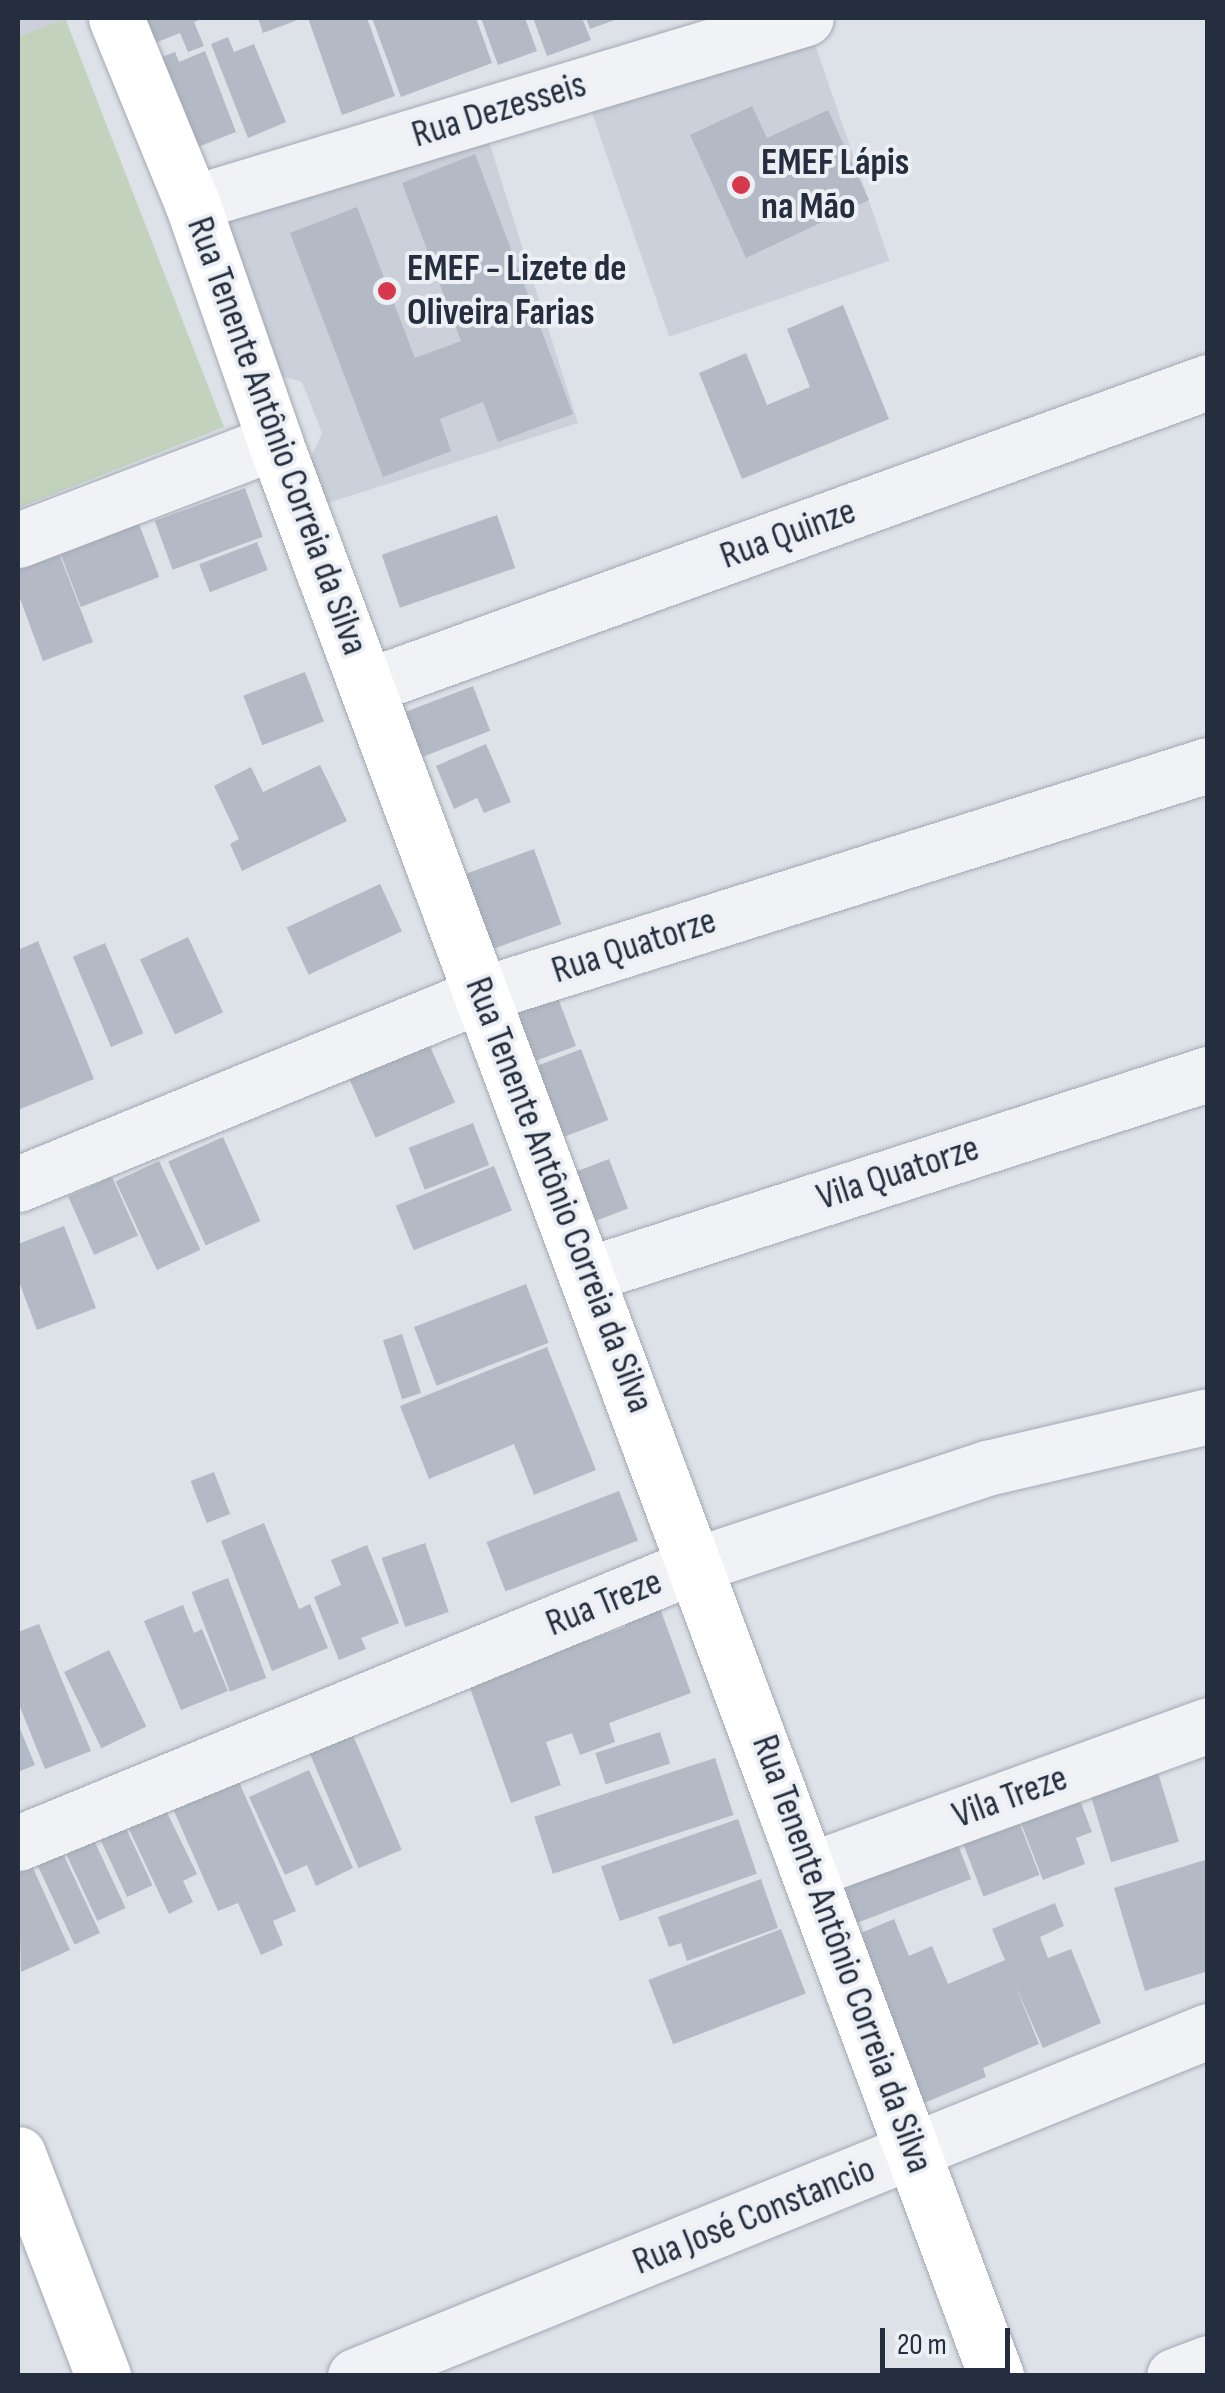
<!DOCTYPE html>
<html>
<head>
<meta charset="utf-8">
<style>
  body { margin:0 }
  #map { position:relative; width:1225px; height:2393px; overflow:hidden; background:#dde1e8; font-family:"Sofia Sans Condensed",sans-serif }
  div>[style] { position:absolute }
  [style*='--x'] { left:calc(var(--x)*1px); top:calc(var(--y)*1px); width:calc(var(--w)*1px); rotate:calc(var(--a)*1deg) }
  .built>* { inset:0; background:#cbd0da; transform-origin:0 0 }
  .green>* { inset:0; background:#c2d2bd }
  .building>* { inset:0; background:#b4bac5; transform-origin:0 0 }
  .roads { filter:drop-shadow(0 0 2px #a2a8b2) drop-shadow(0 0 2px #a2a8b2) }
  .minor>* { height:55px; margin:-27.5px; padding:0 27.5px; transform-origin:27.5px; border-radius:27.5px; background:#f0f2f6 }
  .major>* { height:55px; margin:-27.5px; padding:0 27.5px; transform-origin:27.5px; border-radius:27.5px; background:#fff }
  .dots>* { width:28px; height:28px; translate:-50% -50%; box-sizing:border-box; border:5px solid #ecf0f5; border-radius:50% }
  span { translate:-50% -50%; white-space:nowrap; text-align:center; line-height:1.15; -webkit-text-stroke:8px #ecf0f5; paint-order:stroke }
  .street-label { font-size:38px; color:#252e3f }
  .poi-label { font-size:38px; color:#252e3f; font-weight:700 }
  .left { translate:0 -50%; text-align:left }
  .frame { position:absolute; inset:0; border:20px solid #252e3f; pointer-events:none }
  .scale { position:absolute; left:880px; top:2328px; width:130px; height:45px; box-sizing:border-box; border:5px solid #252e3f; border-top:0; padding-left:12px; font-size:30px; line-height:35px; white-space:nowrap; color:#252e3f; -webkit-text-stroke:8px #ecf0f5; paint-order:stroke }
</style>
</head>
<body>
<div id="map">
  <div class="built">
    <div style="clip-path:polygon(18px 18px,65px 18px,18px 37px)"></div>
    <div style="left:811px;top:33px;width:241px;height:233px;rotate:71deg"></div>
    <div style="clip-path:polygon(484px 126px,578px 423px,312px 508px,302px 477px,322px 433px,302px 382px,262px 370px,212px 213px)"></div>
  </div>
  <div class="green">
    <div style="clip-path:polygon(65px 18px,224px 427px,18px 508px,18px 37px)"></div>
  </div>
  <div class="building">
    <div style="clip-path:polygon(139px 18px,204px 18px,194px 22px,204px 46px,188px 52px,180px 33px,150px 45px)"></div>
    <div style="clip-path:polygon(258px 18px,303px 18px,263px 33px)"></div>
    <div style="clip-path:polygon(308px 18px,367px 18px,395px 96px,342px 115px)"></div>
    <div style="clip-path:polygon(372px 18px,476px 18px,492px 63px,401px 97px)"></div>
    <div style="clip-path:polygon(481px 18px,525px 18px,537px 51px,498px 65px)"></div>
    <div style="clip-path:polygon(533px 18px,582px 18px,591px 40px,547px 56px)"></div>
    <div style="clip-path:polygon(586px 18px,620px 18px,590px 29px)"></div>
    <div style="clip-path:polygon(228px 37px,234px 52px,254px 44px,286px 122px,248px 138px,211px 44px)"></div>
    <div style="clip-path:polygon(205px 51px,236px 132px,180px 154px,145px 63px,175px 52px,179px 62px)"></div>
    <div style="clip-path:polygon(752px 106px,767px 138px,828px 110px,869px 200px,746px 258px,690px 135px)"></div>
    <div style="clip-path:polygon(475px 154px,573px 414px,498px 442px,483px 402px,440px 419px,451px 451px,383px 477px,290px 233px,357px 207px,415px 358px,461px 341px,402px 183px)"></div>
    <div style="clip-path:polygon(843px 305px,889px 419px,742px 479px,699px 373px,746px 353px,767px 405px,810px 387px,787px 329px)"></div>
    <div style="left:245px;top:488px;width:52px;height:96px;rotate:70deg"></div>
    <div style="left:497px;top:515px;width:56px;height:122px;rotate:71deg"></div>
    <div style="left:137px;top:519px;width:62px;height:84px;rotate:69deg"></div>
    <div style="left:257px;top:542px;width:30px;height:62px;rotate:69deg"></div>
    <div style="clip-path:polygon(59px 553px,93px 642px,43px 661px,18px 593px,18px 569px)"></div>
    <div style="left:305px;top:672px;width:53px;height:66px;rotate:69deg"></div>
    <div style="left:473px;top:686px;width:48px;height:86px;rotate:69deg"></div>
    <div style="clip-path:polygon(486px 744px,511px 802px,484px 813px,477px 798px,454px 809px,436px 766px)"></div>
    <div style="clip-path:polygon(320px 765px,347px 821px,242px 871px,230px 844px,239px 839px,214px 786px,251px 767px,263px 792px)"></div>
    <div style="left:534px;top:849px;width:80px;height:73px;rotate:70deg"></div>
    <div style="left:380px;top:884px;width:52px;height:103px;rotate:65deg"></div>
    <div style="left:188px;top:937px;width:83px;height:53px;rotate:65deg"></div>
    <div style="clip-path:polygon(38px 941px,94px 1079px,18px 1110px,18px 950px)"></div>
    <div style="left:105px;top:943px;width:98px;height:35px;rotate:67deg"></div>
    <div style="clip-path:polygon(554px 987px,576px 1046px,530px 1063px,497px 1009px)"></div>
    <div style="left:429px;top:1044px;width:64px;height:87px;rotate:66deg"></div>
    <div style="left:581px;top:1049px;width:76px;height:50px;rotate:69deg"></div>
    <div style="left:473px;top:1123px;width:45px;height:69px;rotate:69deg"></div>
    <div style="left:223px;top:1137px;width:92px;height:60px;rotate:66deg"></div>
    <div style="left:609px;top:1159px;width:53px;height:40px;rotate:69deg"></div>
    <div style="left:159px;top:1161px;width:98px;height:48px;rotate:65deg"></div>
    <div style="left:494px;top:1166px;width:48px;height:106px;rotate:68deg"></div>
    <div style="left:112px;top:1177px;width:64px;height:48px;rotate:66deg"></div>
    <div style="clip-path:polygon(64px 1226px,96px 1308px,37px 1330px,18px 1279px,18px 1244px)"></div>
    <div style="left:526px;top:1284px;width:63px;height:120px;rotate:69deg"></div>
    <div style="left:402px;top:1334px;width:62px;height:20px;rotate:72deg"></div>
    <div style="clip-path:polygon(547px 1347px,596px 1470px,534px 1495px,514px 1444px,429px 1479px,400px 1406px)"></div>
    <div style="left:214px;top:1472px;width:45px;height:25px;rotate:69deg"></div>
    <div style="left:619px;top:1491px;width:53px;height:142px;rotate:69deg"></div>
    <div style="clip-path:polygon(264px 1523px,299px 1609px,310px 1604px,328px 1648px,272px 1671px,221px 1541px)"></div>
    <div style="left:425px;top:1543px;width:73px;height:46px;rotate:71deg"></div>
    <div style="clip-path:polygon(367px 1545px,399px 1623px,361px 1638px,366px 1649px,339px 1660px,314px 1597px,341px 1585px,331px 1560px)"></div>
    <div style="left:228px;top:1578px;width:107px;height:39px;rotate:69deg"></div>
    <div style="clip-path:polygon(657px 1600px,691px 1693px,609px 1723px,615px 1742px,580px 1755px,572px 1733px,546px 1742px,561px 1785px,511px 1803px,465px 1674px,579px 1619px,586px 1641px,625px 1627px,621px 1614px)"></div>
    <div style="clip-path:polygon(183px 1605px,194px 1633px,202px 1629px,228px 1691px,181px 1710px,144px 1621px)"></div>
    <div style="clip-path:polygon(39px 1624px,91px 1751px,45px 1769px,18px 1702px,18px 1632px)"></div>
    <div style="left:109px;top:1650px;width:85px;height:50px;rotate:64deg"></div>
    <div style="left:347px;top:1721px;width:140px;height:47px;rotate:67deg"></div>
    <div style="clip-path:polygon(18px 1724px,35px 1765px,18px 1772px)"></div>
    <div style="left:660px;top:1732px;width:33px;height:68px;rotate:72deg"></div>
    <div style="left:715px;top:1758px;width:60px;height:190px;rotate:72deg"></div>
    <div style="left:1155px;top:1763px;width:82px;height:71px;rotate:73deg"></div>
    <div style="clip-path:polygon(231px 1764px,296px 1911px,273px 1921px,283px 1945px,261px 1955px,238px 1903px,218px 1911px,166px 1793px)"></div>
    <div style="clip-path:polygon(309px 1770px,353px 1868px,316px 1886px,307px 1865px,285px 1875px,249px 1797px)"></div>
    <div style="clip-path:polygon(1073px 1782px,1092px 1832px,1076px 1838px,1085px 1864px,1043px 1880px,1014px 1805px)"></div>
    <div style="clip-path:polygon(155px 1788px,197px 1874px,183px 1881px,193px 1902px,169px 1914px,118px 1806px)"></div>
    <div style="left:1013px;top:1806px;width:74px;height:60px;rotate:69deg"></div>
    <div style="left:117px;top:1809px;width:84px;height:28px;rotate:65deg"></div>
    <div style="left:738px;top:1819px;width:58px;height:145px;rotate:71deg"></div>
    <div style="left:85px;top:1821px;width:96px;height:31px;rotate:65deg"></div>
    <div style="left:950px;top:1824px;width:59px;height:126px;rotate:69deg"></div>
    <div style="left:59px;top:1845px;width:97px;height:28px;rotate:65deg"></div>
    <div style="clip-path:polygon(28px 1857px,70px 1950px,21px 1972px,18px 1862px)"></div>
    <div style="clip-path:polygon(1208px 1859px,1208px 1971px,1145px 1991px,1114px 1888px)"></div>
    <div style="clip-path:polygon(761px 1879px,778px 1928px,687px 1961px,681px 1943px,669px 1947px,658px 1917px)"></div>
    <div style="clip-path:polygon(1055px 1903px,1064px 1926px,1040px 1937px,1048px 1958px,1071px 1949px,1101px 2023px,1043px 2048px,1015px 1985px,1039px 2044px,983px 2068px,986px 2077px,924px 2103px,854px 1936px,894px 1919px,909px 1956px,932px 1946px,948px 1984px,1005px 1960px,992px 1929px)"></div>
    <div style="left:781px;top:1929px;width:69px;height:142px;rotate:69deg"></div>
  </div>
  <div class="roads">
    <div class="minor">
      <div style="--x:192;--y:203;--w:641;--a:-16.77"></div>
      <div style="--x:18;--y:540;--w:275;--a:-20.9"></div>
      <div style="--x:368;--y:686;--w:893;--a:-19.9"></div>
      <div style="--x:18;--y:1184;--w:502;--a:-22.23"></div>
      <div style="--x:483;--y:994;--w:760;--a:-17.53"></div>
      <div style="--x:589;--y:1274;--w:651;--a:-17.91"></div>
      <div style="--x:18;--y:1843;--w:735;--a:-22.31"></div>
      <div style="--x:698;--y:1564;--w:305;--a:-18.4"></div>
      <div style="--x:987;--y:1468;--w:227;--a:-13.2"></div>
      <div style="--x:813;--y:1869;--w:420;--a:-20"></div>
      <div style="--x:355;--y:2376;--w:920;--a:-22.02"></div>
      <div style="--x:1174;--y:2376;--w:36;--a:-21"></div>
    </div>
    <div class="major">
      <div style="--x:116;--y:18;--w:200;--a:67.7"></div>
      <div style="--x:192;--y:203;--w:253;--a:70.8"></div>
      <div style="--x:275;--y:442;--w:2064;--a:69.55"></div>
      <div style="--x:18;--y:2154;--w:238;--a:69"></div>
    </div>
  </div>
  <div class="dots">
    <div style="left:741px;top:185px;background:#d6394b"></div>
    <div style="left:387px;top:291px;background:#d6394b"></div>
  </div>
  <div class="street-label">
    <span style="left:499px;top:110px;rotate:-17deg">Rua Dezesseis</span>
    <span style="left:277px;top:436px;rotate:70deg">Rua Tenente Antônio Correia da Silva</span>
    <span style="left:788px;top:534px;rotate:-20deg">Rua Quinze</span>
    <span style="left:634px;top:946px;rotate:-18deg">Rua Quatorze</span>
    <span style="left:898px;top:1173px;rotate:-18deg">Vila Quatorze</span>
    <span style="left:559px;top:1195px;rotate:69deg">Rua Tenente Antônio Correia da Silva</span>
    <span style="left:604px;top:1603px;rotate:-22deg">Rua Treze</span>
    <span style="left:1010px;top:1797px;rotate:-20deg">Vila Treze</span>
    <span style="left:842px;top:1954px;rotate:70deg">Rua Tenente Antônio Correia da Silva</span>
    <span style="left:754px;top:2216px;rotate:-22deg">Rua José Constancio</span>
  </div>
  <div class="poi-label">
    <span class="left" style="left:761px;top:185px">EMEF Lápis<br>na Mão</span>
    <span class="left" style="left:407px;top:291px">EMEF - Lizete de<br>Oliveira Farias</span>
  </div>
  <div class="frame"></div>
  <div class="scale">20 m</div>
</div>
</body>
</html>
